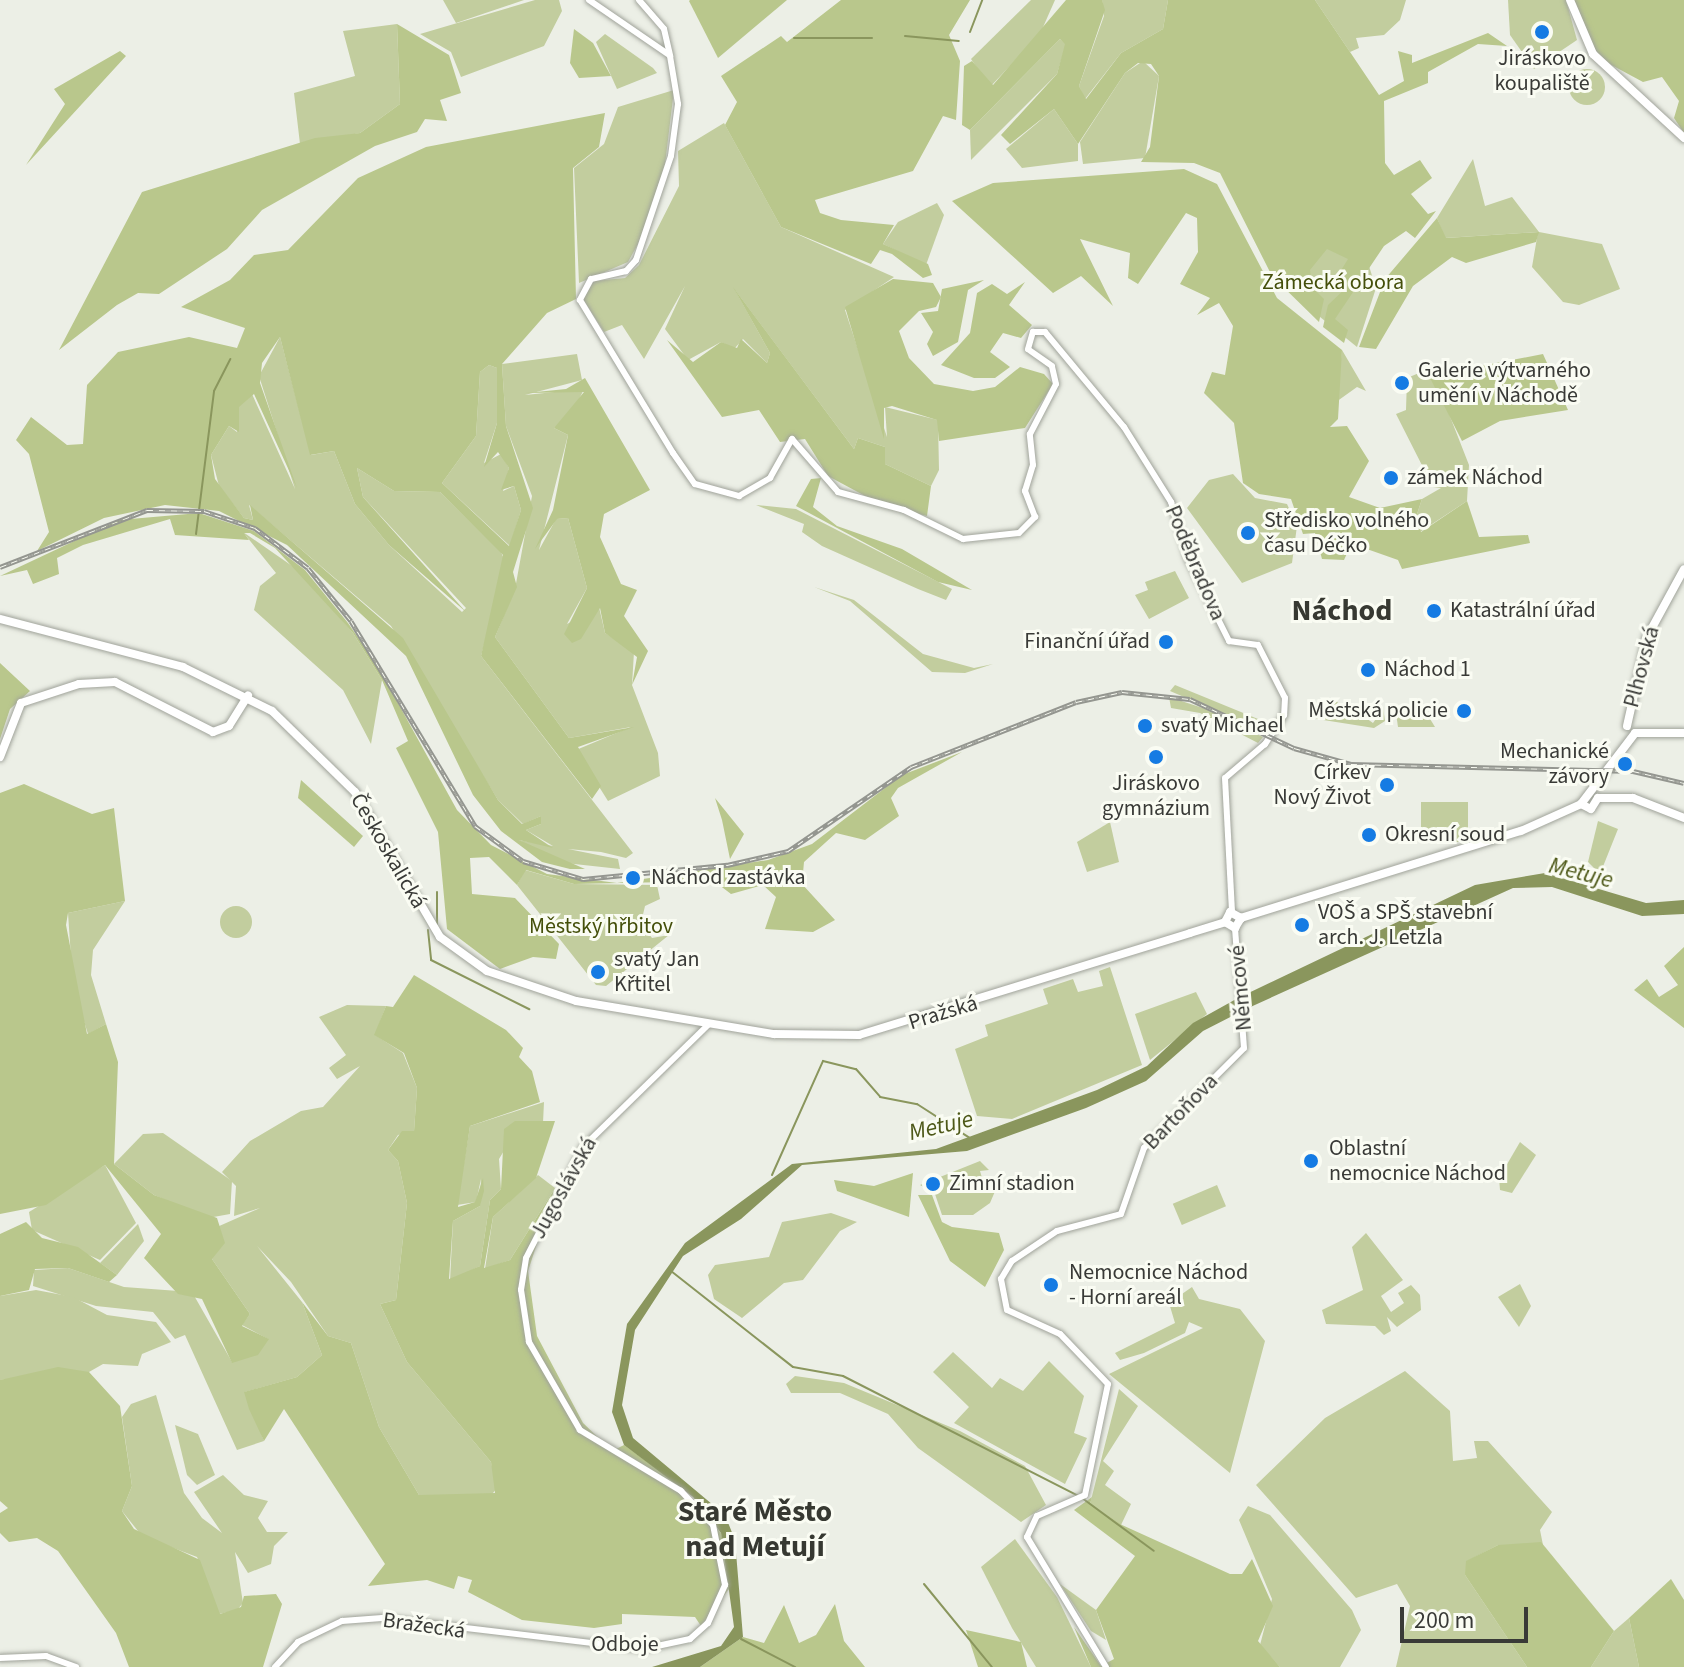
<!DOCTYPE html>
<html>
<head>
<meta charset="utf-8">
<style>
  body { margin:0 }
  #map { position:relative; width:1684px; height:1667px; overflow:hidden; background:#ecefe6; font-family:"Source Sans 3",sans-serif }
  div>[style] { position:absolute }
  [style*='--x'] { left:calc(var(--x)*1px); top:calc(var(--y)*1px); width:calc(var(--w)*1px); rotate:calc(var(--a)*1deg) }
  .green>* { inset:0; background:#c2cd9e; transform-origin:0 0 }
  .round { border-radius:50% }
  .forest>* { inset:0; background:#b9c78c }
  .water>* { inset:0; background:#8a965d }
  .stream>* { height:2px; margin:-1px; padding:0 1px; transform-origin:1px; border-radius:1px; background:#8a965d }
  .roads { filter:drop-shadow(0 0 2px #a0a39a) drop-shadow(0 0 2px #a0a39a) }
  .minor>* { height:6px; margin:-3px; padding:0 3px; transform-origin:3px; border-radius:3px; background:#fff }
  .major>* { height:8px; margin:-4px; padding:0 4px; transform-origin:4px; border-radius:4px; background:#fff }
  .rail>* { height:5px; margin-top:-2.5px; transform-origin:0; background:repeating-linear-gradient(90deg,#fafcf3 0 6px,#949690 0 12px); box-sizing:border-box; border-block:2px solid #949690 }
  .dots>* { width:22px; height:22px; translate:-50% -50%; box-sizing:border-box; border:4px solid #fafcf3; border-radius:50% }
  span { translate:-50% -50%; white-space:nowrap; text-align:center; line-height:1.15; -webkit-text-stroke:6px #fafcf3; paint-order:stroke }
  .poi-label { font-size:22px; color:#393a37 }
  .left { translate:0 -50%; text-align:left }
  .right { translate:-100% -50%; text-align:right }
  .park-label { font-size:22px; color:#444f0a }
  .street-label { font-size:22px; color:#393a37 }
  .water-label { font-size:24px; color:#4e5919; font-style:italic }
  .district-label { font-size:30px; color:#373932; font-weight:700 }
  .scale { position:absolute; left:1400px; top:1607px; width:128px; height:36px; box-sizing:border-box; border:4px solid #393a37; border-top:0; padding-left:10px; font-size:24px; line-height:28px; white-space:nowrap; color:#393a37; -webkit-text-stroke:6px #fafcf3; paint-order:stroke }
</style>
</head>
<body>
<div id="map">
  <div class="green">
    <div style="clip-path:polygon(443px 0,524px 0,456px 23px)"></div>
    <div style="clip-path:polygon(535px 0,559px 0,562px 11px,544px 46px,461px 77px,451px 52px,420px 34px)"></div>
    <div style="clip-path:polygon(1031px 0,1055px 0,1040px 34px,990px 87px,971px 59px)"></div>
    <div style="clip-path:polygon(1102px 0,1168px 0,1163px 29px,1121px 53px,1085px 99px,1079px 86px,1104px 16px)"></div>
    <div style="clip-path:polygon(1315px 0,1406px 0,1400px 20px,1384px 35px,1356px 38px,1359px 48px,1350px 52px)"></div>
    <div style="clip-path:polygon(1508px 0,1566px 0,1577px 40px,1534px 69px,1510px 35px)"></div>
    <div style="clip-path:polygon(397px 24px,400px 104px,360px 133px,300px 144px,294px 93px,355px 76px,343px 31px)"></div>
    <div style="clip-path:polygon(605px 34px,653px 68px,657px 73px,617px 89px,596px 42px)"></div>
    <div style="clip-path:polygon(1060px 39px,1066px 44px,1057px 74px,971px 160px,970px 130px)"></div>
    <div style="clip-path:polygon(1143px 61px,1159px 76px,1145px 158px,1083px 164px,1080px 142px,1125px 73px)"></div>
    <div class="round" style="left:1569px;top:69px;width:36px;height:36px"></div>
    <div style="clip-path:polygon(674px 90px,663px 181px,638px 244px,628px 262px,579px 283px,574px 168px,604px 144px,618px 107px)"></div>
    <div style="clip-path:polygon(1054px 109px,1078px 144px,1078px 161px,1022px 168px,1006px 149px)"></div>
    <div style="clip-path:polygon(724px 123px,781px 227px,894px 277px,845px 310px,887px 437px,885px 407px,938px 420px,939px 470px,931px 486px,885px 464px,885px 447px,858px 438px,854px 449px,735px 290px,770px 353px,767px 363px,743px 339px,734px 349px,721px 342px,688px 360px,665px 329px,685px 286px,644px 359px,622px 325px,604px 332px,583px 299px,594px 281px,625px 278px,639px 265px,679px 186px,678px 151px)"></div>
    <div style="clip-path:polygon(1473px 159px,1485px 206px,1512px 197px,1539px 232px,1602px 244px,1620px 289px,1579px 305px,1563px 302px,1532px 267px,1538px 232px,1445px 238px,1437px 218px)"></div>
    <div style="clip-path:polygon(937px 203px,944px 215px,926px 265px,883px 244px,898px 222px)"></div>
    <div style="clip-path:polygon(1308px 223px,1368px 263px,1376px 288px,1357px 347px,1293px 295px)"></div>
    <div style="clip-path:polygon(280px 337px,311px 455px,334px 451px,355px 504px,389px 545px,462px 612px,466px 608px,363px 497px,357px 468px,394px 491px,440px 492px,501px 552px,506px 564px,481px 656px,633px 853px,626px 858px,601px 852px,568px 849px,618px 859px,620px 869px,556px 862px,519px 840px,553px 846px,526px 830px,541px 824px,541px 816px,523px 824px,498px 800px,391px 626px,249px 505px,253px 520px,244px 518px,219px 486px,211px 455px,229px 426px,237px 432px,239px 406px,252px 394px,295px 489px,259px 376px)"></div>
    <div style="clip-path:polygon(1342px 350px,1366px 391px,1357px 387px,1336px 402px)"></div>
    <div style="clip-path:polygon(577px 354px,582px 380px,525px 395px,584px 389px,570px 418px,554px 428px,568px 435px,539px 550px,556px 519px,568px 518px,587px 588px,567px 624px,599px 607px,605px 633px,634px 652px,632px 685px,658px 753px,660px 776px,608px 801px,576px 750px,631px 727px,569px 738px,495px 637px,515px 589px,532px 496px,506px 426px,502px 364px)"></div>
    <div style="clip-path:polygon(489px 365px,497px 368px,497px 423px,484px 463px,501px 454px,509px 468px,503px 491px,514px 486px,521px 510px,510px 546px,442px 483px,476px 436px,480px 372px)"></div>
    <div style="clip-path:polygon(1431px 368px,1469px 465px,1467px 501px,1420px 532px,1415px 520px,1422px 499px,1441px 488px,1433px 487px,1396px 414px,1406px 410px,1407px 378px)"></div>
    <div style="clip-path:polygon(1233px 474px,1255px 498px,1287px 504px,1297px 526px,1292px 563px,1242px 583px,1187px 508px,1209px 480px)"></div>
    <div style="clip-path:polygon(756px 505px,796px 509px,952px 589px,946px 600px,918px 589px,822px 546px,802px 532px,804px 524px)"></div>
    <div style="clip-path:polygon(243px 532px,298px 570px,353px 633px,382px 680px,371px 744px,343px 690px,254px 610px,260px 586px,276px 573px)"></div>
    <div style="clip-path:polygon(1175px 571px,1189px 598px,1149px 619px,1135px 595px,1148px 590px,1145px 582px)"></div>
    <div style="clip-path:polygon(814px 587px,854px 600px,923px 654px,974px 668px,993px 664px,965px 673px,932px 672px,850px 601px)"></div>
    <div style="clip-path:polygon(1175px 685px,1258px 719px,1266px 732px,1170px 691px)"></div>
    <div style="clip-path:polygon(1169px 697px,1209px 710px,1263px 737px,1258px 743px,1200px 713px,1171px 708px)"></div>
    <div style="clip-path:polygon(1320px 699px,1338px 702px,1333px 709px,1348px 719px,1354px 709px,1344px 703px,1360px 705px,1356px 711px,1373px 723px,1380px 713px,1370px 706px,1383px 707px,1385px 721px,1374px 728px,1317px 719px,1308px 712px,1323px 716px,1329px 706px)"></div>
    <div style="clip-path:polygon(1395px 706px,1424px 709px,1435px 727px,1398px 727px)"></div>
    <div style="left:1468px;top:802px;width:40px;height:47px;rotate:90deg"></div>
    <div style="clip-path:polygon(1598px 821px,1618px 829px,1600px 874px,1588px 862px)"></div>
    <div style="clip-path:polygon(1110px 822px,1119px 862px,1087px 872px,1077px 842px)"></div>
    <div style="clip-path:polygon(525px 870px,574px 884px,657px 885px,660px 899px,645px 906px,641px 923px,652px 938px,669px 935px,606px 986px,596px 985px,517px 885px)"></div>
    <div style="clip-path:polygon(125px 901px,93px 950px,91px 975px,106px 1024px,88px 1034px,73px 987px,68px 913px)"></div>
    <div class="round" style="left:220px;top:906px;width:32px;height:32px"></div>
    <div style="clip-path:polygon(1110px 967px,1142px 1065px,1012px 1119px,977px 1116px,955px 1049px,988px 1036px,985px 1025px,1048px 1004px,1043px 989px,1073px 979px,1078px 992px,1103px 986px,1099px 971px)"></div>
    <div style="clip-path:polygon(1196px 992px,1207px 1014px,1150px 1060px,1135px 1014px)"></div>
    <div style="clip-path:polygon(347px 1005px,386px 1006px,375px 1035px,403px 1053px,417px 1088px,414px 1131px,398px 1135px,388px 1150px,398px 1161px,407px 1203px,396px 1300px,380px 1304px,407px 1362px,491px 1462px,497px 1488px,489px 1498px,419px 1495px,379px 1427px,351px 1343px,328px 1336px,291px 1282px,257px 1246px,302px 1302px,322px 1355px,297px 1377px,245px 1392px,264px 1441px,237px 1450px,185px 1335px,175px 1339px,153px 1312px,96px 1306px,33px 1286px,34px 1270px,68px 1268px,124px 1287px,192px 1292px,232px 1362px,268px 1339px,242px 1325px,250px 1314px,212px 1259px,217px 1227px,260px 1208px,234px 1216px,236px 1186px,222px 1172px,250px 1141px,301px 1111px,323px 1107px,360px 1066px,337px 1079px,329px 1068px,346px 1055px,319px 1017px)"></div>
    <div style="clip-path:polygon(544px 1102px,543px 1123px,522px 1121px,499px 1159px,501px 1189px,490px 1200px,480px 1266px,450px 1281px,453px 1221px,480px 1206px,481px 1179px,476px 1202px,457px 1205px,470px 1126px)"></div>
    <div style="clip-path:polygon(163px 1133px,232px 1181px,230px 1214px,208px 1218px,154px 1195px,114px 1164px,143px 1134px)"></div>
    <div style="clip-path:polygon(1520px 1142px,1536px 1155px,1512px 1193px,1500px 1190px,1499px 1178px)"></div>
    <div style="clip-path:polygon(980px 1161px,989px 1170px,980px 1171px,983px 1181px,996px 1189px,990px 1203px,973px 1215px,942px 1215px,935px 1194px,920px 1185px)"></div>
    <div style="clip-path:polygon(105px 1165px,136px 1223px,100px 1260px,32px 1230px,29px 1212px)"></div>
    <div style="clip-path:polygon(538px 1175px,555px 1188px,510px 1260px,485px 1269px,493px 1217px)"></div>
    <div style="left:1217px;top:1185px;width:23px;height:48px;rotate:67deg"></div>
    <div style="clip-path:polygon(831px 1213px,857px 1222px,840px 1231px,803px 1280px,784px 1283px,742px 1318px,714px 1299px,708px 1275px,715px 1265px,769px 1257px,782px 1222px)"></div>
    <div style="clip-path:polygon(138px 1224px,144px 1241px,117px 1275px,100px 1263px)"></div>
    <div style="clip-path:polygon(1366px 1233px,1403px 1280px,1381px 1296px,1391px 1312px,1404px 1303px,1398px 1293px,1411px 1285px,1420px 1295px,1421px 1310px,1397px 1327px,1387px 1317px,1391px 1331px,1384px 1335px,1375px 1326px,1326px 1324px,1322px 1310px,1363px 1290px,1352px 1247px)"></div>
    <div style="clip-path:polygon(1520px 1284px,1531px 1306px,1519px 1327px,1498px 1297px)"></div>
    <div style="clip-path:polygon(1192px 1287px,1199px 1299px,1240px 1309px,1265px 1341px,1230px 1473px,1109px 1374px,1203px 1328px,1189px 1322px,1185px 1333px,1144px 1353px,1120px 1360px,1115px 1353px,1175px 1323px,1169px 1303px)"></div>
    <div style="clip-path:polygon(36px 1290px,73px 1297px,107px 1315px,156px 1322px,171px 1342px,142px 1354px,138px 1366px,103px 1364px,89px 1372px,0 1380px,0 1296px)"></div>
    <div style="clip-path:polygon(953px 1352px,992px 1388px,1000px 1378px,1023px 1391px,1049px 1361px,1084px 1396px,1074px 1433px,1087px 1438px,1065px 1484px,954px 1423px,969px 1407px,933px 1372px)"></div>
    <div style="clip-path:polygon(1405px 1371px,1450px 1411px,1453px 1461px,1477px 1458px,1474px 1441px,1488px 1441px,1552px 1512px,1540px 1530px,1543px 1545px,1498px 1545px,1475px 1557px,1465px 1575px,1527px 1667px,1396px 1667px,1410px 1606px,1397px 1584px,1356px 1598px,1256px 1485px,1325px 1418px)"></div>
    <div style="clip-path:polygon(795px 1376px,844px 1383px,960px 1431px,1025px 1466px,1046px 1505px,1021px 1522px,918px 1448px,888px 1414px,840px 1393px,791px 1393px,786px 1384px)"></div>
    <div style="clip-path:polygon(1119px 1389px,1138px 1406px,1103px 1461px,1114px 1471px,1105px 1485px,1131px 1504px,1121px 1525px,1090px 1504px)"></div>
    <div style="clip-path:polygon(156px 1395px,184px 1493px,202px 1518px,222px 1533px,194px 1492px,223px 1475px,244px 1495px,268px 1501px,258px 1518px,267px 1532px,288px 1532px,274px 1546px,271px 1564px,248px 1573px,235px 1552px,243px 1603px,237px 1610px,219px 1614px,197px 1557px,142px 1536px,122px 1511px,132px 1486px,122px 1417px,131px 1404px)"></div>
    <div style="clip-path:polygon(175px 1425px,198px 1434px,215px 1475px,197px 1485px,187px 1475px)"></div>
    <div style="clip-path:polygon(1248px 1506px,1270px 1515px,1352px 1610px,1361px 1630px,1340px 1667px,1280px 1667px,1260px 1645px,1272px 1599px,1239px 1520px)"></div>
    <div style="clip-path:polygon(1015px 1539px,1057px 1597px,1091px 1667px,1036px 1667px,1012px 1628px,981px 1567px)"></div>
    <div style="clip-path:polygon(1060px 1584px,1096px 1610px,1106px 1640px,1091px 1631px)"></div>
    <div style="clip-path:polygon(1629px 1618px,1639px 1667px,1591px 1667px,1614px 1631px)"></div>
  </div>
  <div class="forest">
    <div style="clip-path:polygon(787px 0,718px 58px,689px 1px,690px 0)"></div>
    <div style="clip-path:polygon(841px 0,970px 0,949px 35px,960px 61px,956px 120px,943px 116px,913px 171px,815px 200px,820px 213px,841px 220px,894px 225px,883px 244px,928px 264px,932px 275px,923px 278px,892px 254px,880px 250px,871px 264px,781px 227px,725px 125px,737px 102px,721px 76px,781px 36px,787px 42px)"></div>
    <div style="clip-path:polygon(1066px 0,1102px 0,1105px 10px,1079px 86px,1086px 99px,1121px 53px,1163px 29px,1168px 0,1315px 0,1379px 95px,1404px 81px,1398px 51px,1412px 55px,1412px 63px,1488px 33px,1507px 46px,1478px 44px,1428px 72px,1428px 83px,1384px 101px,1385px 163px,1394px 175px,1420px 160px,1432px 178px,1411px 194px,1428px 214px,1436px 211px,1415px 238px,1406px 231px,1384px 246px,1335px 319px,1348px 330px,1344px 343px,1323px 327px,1328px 305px,1350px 284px,1340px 272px,1348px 259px,1327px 249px,1310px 270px,1312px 287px,1324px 299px,1319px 322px,1272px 276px,1220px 173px,1194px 163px,1141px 162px,1150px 147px,1159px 76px,1151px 64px,1138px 63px,1125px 73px,1078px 144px,1054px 109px,1010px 144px,1001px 135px,1057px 74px,1065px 44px,1060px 39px,970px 130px,962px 125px,964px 66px,972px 61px,993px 85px)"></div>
    <div style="clip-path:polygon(1574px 0,1684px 0,1684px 133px,1674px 118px,1679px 101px,1662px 77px,1643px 82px,1604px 61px,1585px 37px)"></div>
    <div style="clip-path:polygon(397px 24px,449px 55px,461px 93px,440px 100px,447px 121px,425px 119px,417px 132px,375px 146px,262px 210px,227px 249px,159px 294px,138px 293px,117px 305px,59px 350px,142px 192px,315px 138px,360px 133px,400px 104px)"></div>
    <div style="clip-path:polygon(574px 29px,593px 43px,611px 76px,579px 78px,570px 63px)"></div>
    <div style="clip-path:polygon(120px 51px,126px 56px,26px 165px,65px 104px,54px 89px)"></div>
    <div style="clip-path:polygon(evenodd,605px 113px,599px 147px,573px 168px,576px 299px,547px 313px,502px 364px,506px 426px,533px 508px,513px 572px,517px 587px,495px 637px,569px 738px,634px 727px,578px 747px,601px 786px,592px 799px,481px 656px,503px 555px,440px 492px,394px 491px,357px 468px,363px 497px,466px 612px,389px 545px,355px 504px,334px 451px,310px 455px,280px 337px,262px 363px,260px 383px,297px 488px,254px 394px,239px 407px,239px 432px,229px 426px,211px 455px,215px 479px,244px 518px,253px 520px,250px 505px,403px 638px,498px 800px,522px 824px,541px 816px,541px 824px,526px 830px,553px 848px,519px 840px,585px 869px,570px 869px,542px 862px,501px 831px,473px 795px,406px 656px,287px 545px,219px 511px,165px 505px,104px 518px,37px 551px,49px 532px,29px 454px,16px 440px,31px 417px,67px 445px,83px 444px,87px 385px,118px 352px,189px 337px,237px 348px,245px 328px,181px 307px,230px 280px,254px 255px,288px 250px,358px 178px,426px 147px,605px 113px,489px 365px,497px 368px,497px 423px,484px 467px,498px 452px,509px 468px,501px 490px,514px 486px,521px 510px,509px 546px,442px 483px,476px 436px,480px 372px,489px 365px)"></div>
    <div style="clip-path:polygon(1184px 169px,1217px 184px,1277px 298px,1342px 350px,1338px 419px,1330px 427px,1347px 426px,1369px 461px,1349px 497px,1380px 508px,1422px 499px,1415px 520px,1421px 532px,1467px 501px,1479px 537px,1528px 535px,1530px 543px,1402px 569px,1398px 560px,1364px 548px,1349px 549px,1344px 560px,1322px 559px,1315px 533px,1303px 534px,1291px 499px,1259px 494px,1243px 483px,1234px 423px,1204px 393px,1212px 372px,1225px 375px,1233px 326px,1219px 303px,1197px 315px,1210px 298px,1180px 284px,1198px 252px,1197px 218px,1186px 213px,1138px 284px,1128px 278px,1130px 253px,1080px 239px,1113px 306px,1081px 276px,1053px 293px,952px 201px,993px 183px)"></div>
    <div style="clip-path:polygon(1437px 218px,1446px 238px,1539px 232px,1536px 242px,1466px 263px,1452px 257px,1413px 286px,1376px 349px,1359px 347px,1385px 279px)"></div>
    <div style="clip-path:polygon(893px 279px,933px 283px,941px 297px,936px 307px,919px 311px,899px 331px,909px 358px,934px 384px,973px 391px,995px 387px,1020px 367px,1044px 374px,1053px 384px,1025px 428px,939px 441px,937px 420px,892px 406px,884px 408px,884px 439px,845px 307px)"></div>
    <div style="clip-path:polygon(984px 280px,968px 290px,958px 342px,933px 356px,927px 344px,933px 332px,921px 313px,938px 311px,942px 289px)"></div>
    <div style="clip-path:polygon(1025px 282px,1009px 305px,1032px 325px,1021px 338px,1003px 333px,990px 352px,1010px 367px,995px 378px,974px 378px,941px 365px,970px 333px,977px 293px,992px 284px,1007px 294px)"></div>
    <div style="clip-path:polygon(733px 287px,854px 449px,858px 438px,885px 447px,885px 464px,931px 486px,927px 516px,880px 504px,828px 476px,805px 439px,780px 442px,759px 410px,722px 417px,667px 340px,693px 362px,721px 342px,737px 348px,741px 339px,767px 363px,770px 353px)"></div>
    <div style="clip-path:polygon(1543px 354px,1568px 410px,1500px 421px,1462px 441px,1429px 376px)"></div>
    <div style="clip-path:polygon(585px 378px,650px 490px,604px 514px,600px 537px,621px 584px,637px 590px,624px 616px,648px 651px,632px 685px,637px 657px,605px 633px,600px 608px,581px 639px,572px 643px,564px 634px,587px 588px,568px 518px,557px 519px,535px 549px,553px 510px,568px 435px,554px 428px,584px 392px,526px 393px,566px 389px)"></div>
    <div style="clip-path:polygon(821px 478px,813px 507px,837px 526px,902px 549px,972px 590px,938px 582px,796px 506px,811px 479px)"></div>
    <div style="clip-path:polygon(199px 513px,254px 531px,305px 570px,348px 623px,377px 665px,457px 810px,491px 845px,547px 874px,617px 883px,768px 860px,812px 844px,902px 775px,962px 752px,898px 788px,891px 798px,899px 816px,865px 840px,836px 833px,804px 862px,802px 884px,835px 920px,813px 932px,765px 929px,776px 897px,763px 885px,731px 894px,714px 881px,574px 884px,526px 870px,517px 885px,489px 857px,470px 858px,472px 894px,515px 898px,559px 944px,556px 959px,533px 957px,500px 969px,447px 929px,438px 832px,396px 748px,408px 741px,382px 680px,353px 633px,275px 548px,250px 533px,244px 533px,249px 540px,175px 535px,170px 519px,83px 545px,57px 558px,59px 574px,33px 584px,27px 570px,0 576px,119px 520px)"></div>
    <div style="clip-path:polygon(0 663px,30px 691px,10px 709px,0 739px)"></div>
    <div style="clip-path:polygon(301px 780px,363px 836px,354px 847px,298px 798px)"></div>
    <div style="clip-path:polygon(24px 784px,92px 814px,114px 808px,125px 901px,68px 913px,66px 925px,87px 1034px,106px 1024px,118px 1062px,114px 1164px,154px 1195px,217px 1218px,225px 1243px,212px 1259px,250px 1314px,242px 1326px,269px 1339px,258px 1355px,232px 1363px,202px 1299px,178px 1294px,144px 1258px,161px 1234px,105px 1165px,46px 1205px,0 1214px,0 793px)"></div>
    <div style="clip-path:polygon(715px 798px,744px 834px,730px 859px,722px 820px)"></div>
    <div style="clip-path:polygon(1684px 947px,1684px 1028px,1634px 990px,1647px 979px,1659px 997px,1678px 985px,1664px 966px)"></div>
    <div style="clip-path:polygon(414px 975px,506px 1030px,523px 1048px,519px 1057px,532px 1071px,540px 1102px,470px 1126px,458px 1207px,475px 1202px,483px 1178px,484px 1191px,480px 1206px,453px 1221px,449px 1279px,480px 1266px,490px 1200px,501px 1189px,504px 1129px,515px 1121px,555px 1121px,536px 1178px,493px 1217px,484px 1268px,510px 1260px,555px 1188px,528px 1271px,537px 1336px,583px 1423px,612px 1451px,624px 1445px,672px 1480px,721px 1533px,732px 1585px,701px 1626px,695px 1617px,622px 1614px,622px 1624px,594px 1628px,522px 1620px,468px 1592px,472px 1580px,458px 1576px,454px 1589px,427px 1580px,368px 1586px,385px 1564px,284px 1409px,264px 1441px,249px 1409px,244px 1392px,297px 1377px,322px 1355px,302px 1302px,328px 1336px,351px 1343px,379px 1427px,419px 1495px,495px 1493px,491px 1462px,407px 1362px,380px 1304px,396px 1300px,407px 1203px,398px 1161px,388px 1150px,402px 1131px,414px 1131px,417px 1088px,404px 1053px,374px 1035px,386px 1006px,393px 1007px)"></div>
    <div style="clip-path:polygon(913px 1173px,909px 1217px,837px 1191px,834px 1180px,874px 1186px)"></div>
    <div style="clip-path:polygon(918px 1195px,932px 1195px,942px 1222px,952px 1227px,999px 1233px,1004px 1250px,985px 1287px,950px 1261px)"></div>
    <div style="clip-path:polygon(26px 1222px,42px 1238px,78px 1247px,117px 1275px,109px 1282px,68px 1268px,35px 1269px,29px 1290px,0 1296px,0 1234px)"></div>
    <div style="clip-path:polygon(58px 1367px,89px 1372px,120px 1406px,132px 1486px,122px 1511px,134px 1529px,200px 1560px,220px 1614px,241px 1607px,244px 1596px,276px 1594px,282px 1604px,263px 1667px,129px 1667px,116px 1633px,58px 1551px,37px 1538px,9px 1542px,0 1533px,0 1513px,8px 1508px,0 1501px,0 1380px)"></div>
    <div style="clip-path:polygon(1092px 1497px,1090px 1504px,1122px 1525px,1230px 1574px,1242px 1574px,1252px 1559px,1273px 1606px,1258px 1641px,1280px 1667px,1091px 1667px,1074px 1627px,1101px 1666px,1114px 1659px,1096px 1610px,1135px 1556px,1074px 1510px)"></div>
    <div style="clip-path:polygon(1541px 1542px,1614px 1631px,1591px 1667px,1527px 1667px,1465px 1575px,1466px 1561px,1498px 1545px)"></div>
    <div style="clip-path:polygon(1671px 1579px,1684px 1600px,1684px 1667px,1639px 1667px,1629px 1618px)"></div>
    <div style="clip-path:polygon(835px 1604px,844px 1641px,865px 1667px,700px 1667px,743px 1637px,764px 1643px,784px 1605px,799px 1643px,816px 1635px)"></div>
    <div style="clip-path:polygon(966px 1630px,1021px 1642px,1027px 1667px,978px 1667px)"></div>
  </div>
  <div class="water">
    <div style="clip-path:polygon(1545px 873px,1646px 903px,1684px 900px,1684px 914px,1642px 916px,1552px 887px,1513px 888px,1246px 1009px,1203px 1031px,1146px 1081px,1086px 1108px,967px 1151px,802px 1165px,741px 1219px,683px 1256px,635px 1330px,622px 1405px,633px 1438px,725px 1515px,735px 1540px,743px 1637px,700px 1667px,652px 1667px,721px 1646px,734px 1627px,721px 1533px,693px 1497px,624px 1445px,612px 1412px,627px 1324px,685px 1243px,792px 1164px,936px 1149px,1097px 1090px,1147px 1066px,1193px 1023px,1238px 998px,1475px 885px)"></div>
  </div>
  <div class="stream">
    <div style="--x:970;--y:32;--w:34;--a:-69"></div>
    <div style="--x:905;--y:36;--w:54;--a:5.3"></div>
    <div style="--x:794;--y:38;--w:78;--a:0"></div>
    <div style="--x:196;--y:534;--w:144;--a:-82.8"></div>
    <div style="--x:214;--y:391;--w:36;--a:-63"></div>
    <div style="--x:437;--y:892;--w:32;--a:90"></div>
    <div style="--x:428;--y:930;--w:30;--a:84"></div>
    <div style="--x:431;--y:960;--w:110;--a:26.6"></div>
    <div style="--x:772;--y:1175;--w:125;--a:-65.9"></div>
    <div style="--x:823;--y:1061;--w:34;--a:14"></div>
    <div style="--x:856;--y:1069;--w:37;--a:49"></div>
    <div style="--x:880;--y:1097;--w:38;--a:11"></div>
    <div style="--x:917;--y:1104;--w:63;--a:32.7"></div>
    <div style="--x:671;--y:1271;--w:155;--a:38.2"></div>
    <div style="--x:793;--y:1367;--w:51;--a:10.2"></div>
    <div style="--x:843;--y:1376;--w:263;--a:27"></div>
    <div style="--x:1082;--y:1498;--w:89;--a:36.4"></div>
    <div style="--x:924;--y:1584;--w:107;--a:50.7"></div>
    <div style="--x:741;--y:1639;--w:61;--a:27.4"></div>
  </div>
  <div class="roads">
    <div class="minor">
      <div style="--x:589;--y:0;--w:96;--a:34.4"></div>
      <div style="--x:639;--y:0;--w:38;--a:49"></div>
      <div style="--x:664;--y:29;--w:28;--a:77"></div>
      <div style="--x:670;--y:56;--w:49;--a:80.5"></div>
      <div style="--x:678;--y:104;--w:52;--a:97.7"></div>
      <div style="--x:671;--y:156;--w:110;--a:108.6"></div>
      <div style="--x:636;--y:260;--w:15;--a:132"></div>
      <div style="--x:626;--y:271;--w:36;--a:167"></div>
      <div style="--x:591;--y:279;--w:24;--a:118"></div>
      <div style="--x:580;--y:300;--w:179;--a:58.7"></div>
      <div style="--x:673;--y:453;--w:38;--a:55"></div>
      <div style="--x:695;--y:484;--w:46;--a:15.3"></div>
      <div style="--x:739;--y:496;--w:36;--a:-30"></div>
      <div style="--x:770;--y:478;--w:45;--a:-60.6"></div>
      <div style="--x:792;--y:439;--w:70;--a:49"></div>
      <div style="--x:838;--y:492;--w:68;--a:15.3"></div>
      <div style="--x:904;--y:510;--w:66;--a:26.2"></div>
      <div style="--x:963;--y:539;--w:56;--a:-6.1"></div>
      <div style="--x:1019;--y:533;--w:23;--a:-45"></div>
      <div style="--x:1035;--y:517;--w:28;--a:-111"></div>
      <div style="--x:1025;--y:491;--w:27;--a:-73"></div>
      <div style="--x:1033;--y:465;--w:31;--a:-96"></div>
      <div style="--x:1030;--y:434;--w:56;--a:-62.5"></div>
      <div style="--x:1056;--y:384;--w:18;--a:-103"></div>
      <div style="--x:1052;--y:366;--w:29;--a:-145"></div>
      <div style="--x:1028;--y:349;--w:18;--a:-74"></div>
      <div style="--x:1033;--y:332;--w:12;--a:0"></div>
      <div style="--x:1045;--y:332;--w:124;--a:50.3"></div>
      <div style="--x:1124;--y:427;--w:89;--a:57.9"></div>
      <div style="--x:1171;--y:502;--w:59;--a:73.4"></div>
      <div style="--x:1188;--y:559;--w:92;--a:63.4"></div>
      <div style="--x:1229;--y:641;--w:29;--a:8"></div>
      <div style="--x:1258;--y:645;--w:59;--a:63"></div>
      <div style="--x:1285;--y:698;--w:17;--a:93"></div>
      <div style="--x:1284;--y:715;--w:35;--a:123"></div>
      <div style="--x:1265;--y:744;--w:52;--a:139.6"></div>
      <div style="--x:1225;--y:778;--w:134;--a:87"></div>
      <div style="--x:0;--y:1658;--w:46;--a:-2.5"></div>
      <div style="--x:46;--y:1656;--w:32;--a:20"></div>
      <div style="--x:275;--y:1667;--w:34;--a:-47"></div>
      <div style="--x:298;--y:1642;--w:49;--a:-25.5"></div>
      <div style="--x:342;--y:1621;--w:40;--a:-4.3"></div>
      <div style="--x:382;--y:1618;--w:263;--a:6.8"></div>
      <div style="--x:643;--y:1649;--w:48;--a:-12"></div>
      <div style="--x:690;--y:1639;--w:24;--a:-42"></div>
      <div style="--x:708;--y:1623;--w:42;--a:-65.9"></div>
      <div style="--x:725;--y:1585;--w:61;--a:-101.3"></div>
      <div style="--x:713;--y:1525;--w:47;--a:-133.3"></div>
      <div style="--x:681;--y:1491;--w:118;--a:-148.9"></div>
      <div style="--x:580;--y:1430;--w:102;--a:-120.1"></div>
      <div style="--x:529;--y:1342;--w:53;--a:-98.7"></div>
      <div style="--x:521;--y:1290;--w:32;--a:-81"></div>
      <div style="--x:526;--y:1258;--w:125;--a:-62.8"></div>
      <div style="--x:583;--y:1147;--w:175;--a:-44.3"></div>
      <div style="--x:1106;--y:1667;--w:152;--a:-121.3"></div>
      <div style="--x:1027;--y:1537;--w:23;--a:-65"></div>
      <div style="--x:1037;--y:1516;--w:52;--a:-23.6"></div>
      <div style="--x:1085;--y:1495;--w:113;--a:-78.3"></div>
      <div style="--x:1108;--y:1384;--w:69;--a:-133.8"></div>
      <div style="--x:1060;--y:1334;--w:58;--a:-155.6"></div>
      <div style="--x:1007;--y:1310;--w:32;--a:-101"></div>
      <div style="--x:1001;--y:1279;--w:21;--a:-59"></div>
      <div style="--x:1012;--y:1261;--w:54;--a:-33.7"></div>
      <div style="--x:1057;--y:1231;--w:66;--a:-14.9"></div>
      <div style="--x:1121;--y:1214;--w:70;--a:-70.8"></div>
      <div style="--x:1144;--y:1148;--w:141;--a:-45"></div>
      <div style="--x:1244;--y:1048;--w:120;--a:-94.3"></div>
    </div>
    <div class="major">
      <div style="--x:1570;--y:0;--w:59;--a:66.9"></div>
      <div style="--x:1593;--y:54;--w:124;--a:42.7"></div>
      <div style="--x:0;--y:619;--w:189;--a:14.7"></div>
      <div style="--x:183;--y:667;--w:99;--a:26.3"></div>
      <div style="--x:272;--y:711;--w:116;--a:44.3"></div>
      <div style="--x:355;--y:792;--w:168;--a:59.6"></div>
      <div style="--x:440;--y:937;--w:58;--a:35.9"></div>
      <div style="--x:487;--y:971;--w:94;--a:18.6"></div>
      <div style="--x:576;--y:1001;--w:201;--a:9.5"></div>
      <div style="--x:774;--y:1034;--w:85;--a:0.7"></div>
      <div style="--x:859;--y:1035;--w:346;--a:-17.1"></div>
      <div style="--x:1190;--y:933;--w:37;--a:-17"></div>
      <div style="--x:1225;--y:922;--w:11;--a:-63"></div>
      <div style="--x:1230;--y:912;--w:13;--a:29"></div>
      <div style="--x:1627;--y:726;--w:91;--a:-77.3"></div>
      <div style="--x:1647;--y:637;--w:77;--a:-61.4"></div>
      <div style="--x:1635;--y:733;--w:49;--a:0"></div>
      <div style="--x:0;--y:757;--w:58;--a:-68.7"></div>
      <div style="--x:21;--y:703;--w:61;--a:-18.1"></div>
      <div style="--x:79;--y:684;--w:36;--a:-3"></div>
      <div style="--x:115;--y:682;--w:110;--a:27"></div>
      <div style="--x:213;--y:732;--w:17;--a:-21"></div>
      <div style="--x:229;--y:726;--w:36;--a:-58"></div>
      <div style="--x:1598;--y:798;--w:35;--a:0"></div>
      <div style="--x:1633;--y:798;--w:55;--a:21.4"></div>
      <div style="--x:1581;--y:804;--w:89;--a:-52.7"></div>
      <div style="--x:1581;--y:804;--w:11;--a:27"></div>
      <div style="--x:1591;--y:809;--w:13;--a:-58"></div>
      <div style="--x:1225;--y:922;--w:12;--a:31"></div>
      <div style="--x:1235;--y:928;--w:12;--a:-59"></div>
      <div style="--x:1241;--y:918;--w:293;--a:-17.3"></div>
      <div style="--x:1521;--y:831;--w:66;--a:-24.2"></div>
    </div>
  </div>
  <div class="rail">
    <div style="--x:0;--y:567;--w:158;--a:-21.2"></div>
    <div style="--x:147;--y:510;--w:57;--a:1"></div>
    <div style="--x:204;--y:511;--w:54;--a:18.4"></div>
    <div style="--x:255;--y:528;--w:66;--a:37"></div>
    <div style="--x:308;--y:568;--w:68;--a:50.9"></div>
    <div style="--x:351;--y:621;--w:240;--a:58.8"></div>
    <div style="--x:475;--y:826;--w:59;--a:36.1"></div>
    <div style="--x:523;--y:861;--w:63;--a:16.7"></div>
    <div style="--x:583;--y:879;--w:145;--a:-5.6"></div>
    <div style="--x:727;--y:865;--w:63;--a:-12.9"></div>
    <div style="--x:788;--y:851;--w:149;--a:-34.3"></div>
    <div style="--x:911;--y:767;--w:177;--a:-21.5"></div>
    <div style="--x:1076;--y:702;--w:47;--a:-12.3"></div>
    <div style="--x:1122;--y:692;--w:68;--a:5.9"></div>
    <div style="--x:1190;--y:699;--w:115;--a:25.2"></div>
    <div style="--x:1294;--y:748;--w:59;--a:15.7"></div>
    <div style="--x:1351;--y:764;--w:282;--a:1.4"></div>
    <div style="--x:1633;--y:771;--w:52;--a:13.2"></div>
  </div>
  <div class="dots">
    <div style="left:1542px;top:32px;background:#157be3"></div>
    <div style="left:1402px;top:383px;background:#157be3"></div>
    <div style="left:1391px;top:478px;background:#157be3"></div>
    <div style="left:1248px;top:533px;background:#157be3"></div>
    <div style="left:1434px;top:611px;background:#157be3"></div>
    <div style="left:1166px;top:642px;background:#157be3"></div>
    <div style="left:1368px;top:670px;background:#157be3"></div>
    <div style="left:1464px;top:711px;background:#157be3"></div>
    <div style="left:1145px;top:726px;background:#157be3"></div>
    <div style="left:1156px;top:757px;background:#157be3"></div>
    <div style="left:1625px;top:764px;background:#157be3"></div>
    <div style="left:1387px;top:785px;background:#157be3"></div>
    <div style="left:1369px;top:835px;background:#157be3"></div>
    <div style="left:633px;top:878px;background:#157be3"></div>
    <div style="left:1302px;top:925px;background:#157be3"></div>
    <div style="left:598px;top:972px;background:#157be3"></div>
    <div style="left:1311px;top:1161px;background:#157be3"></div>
    <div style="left:933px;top:1184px;background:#157be3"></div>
    <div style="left:1051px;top:1285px;background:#157be3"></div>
  </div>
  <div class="poi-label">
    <span style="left:1542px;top:71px">Jiráskovo<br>koupaliště</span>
    <span class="left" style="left:1418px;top:383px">Galerie výtvarného<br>umění v Náchodě</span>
    <span class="left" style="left:1407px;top:478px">zámek Náchod</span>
    <span class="left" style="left:1264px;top:533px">Středisko volného<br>času Déčko</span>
    <span class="left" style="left:1450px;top:611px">Katastrální úřad</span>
    <span class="right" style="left:1150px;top:642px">Finanční úřad</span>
    <span class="left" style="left:1384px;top:670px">Náchod 1</span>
    <span class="right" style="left:1448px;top:711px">Městská policie</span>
    <span class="left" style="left:1161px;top:726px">svatý Michael</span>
    <span class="right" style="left:1609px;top:764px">Mechanické<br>závory</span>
    <span class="right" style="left:1371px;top:785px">Církev<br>Nový Život</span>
    <span style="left:1156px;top:796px">Jiráskovo<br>gymnázium</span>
    <span class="left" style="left:1385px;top:835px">Okresní soud</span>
    <span class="left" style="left:651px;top:878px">Náchod zastávka</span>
    <span class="left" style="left:1318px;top:925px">VOŠ a SPŠ stavební<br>arch. J. Letzla</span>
    <span class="left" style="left:614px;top:972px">svatý Jan<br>Křtitel</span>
    <span class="left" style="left:1329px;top:1161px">Oblastní<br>nemocnice Náchod</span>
    <span class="left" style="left:949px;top:1184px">Zimní stadion</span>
    <span class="left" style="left:1069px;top:1285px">Nemocnice Náchod<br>- Horní areál</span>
  </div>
  <div class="park-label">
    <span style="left:1333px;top:283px">Zámecká obora</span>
    <span style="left:601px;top:927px">Městský hřbitov</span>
  </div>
  <div class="street-label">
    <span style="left:1195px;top:563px;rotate:67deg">Poděbradova</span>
    <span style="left:1642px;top:667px;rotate:-75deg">Plhovská</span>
    <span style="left:388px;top:851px;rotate:60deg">Českoskalická</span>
    <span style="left:1241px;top:988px;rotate:-95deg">Němcové</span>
    <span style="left:943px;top:1013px;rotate:-17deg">Pražská</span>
    <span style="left:1181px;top:1112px;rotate:-46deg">Bartoňova</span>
    <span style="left:564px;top:1188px;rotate:-61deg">Jugoslávská</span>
    <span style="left:424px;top:1626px;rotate:8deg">Bražecká</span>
    <span style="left:625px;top:1645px">Odboje</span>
  </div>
  <div class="water-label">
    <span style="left:1581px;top:873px;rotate:14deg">Metuje</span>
    <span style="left:941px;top:1126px;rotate:-13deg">Metuje</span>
  </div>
  <div class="district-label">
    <span style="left:1342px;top:611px">Náchod</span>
    <span style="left:755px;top:1529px">Staré Město<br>nad Metují</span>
  </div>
  <div class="scale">200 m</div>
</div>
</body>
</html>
